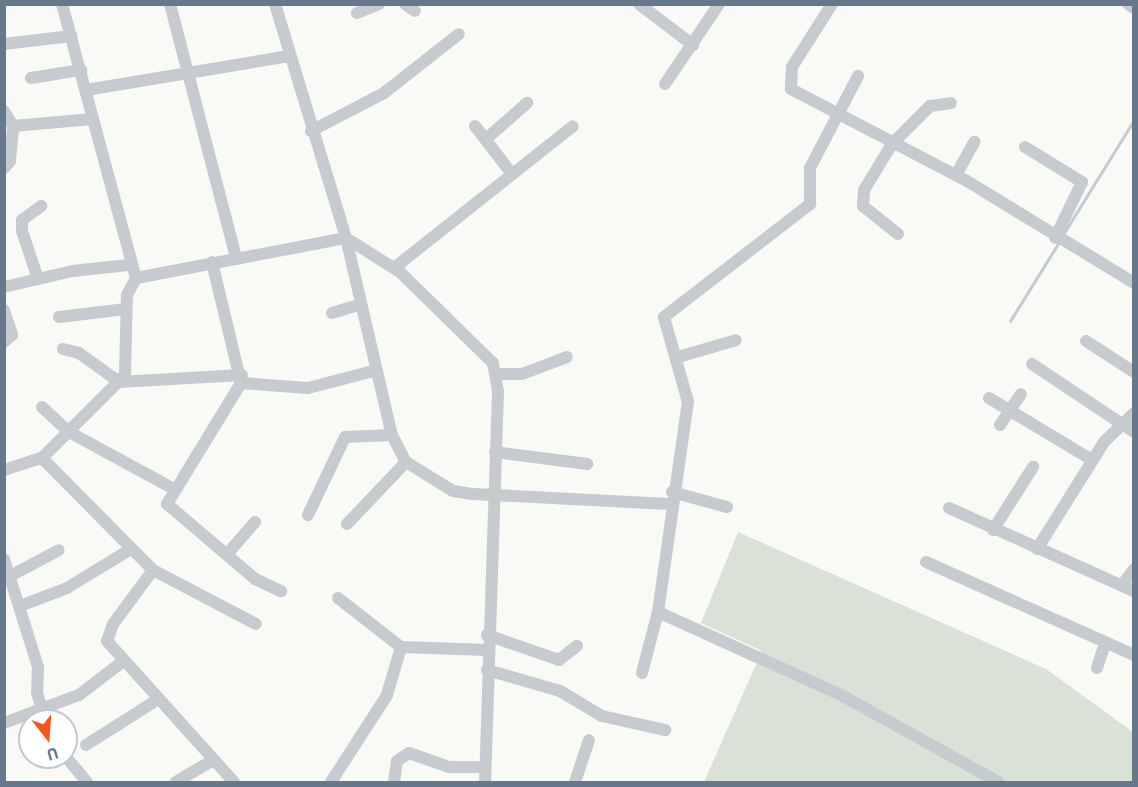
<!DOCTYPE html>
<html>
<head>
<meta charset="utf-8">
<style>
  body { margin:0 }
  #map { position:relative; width:1138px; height:787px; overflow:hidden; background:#f9f9f6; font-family:"IBM Plex Sans",sans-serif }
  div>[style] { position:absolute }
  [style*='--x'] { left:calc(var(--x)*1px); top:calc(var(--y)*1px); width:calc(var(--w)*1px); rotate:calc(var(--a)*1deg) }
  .green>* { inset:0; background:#dae2d7 }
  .stream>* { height:3px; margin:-1.5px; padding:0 1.5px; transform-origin:1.5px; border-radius:1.5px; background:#c1ccd1 }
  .minor>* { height:12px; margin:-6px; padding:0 6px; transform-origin:6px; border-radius:6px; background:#c6cbcf }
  span { translate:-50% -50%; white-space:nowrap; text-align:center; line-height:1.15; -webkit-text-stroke:6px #fff; paint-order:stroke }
  .frame { position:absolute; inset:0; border:6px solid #65798a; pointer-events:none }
  .north { position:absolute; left:18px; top:709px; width:60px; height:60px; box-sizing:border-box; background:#fff; border:2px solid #c1c9d0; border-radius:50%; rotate:163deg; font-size:16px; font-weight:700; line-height:24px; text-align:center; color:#65798a }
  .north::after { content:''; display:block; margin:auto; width:21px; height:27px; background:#f5541b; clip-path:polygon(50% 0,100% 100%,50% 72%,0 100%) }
</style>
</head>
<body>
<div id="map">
  <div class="green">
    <div style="clip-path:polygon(738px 532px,1046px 669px,1133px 732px,1133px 782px,704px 782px,762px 651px,701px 623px)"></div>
  </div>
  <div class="stream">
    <div style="--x:1062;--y:236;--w:137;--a:-58.2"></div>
    <div style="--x:1010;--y:321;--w:93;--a:-58.2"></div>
  </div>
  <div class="minor">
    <div style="--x:62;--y:4;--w:284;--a:74.9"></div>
    <div style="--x:170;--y:4;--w:262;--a:75.4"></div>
    <div style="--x:275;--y:4;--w:245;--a:73.1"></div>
    <div style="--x:346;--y:238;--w:64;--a:32.2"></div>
    <div style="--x:400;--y:272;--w:130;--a:44.4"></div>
    <div style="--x:493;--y:363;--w:29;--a:80"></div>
    <div style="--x:498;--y:392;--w:390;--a:91.9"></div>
    <div style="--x:405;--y:4;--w:12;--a:35"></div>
    <div style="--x:639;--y:4;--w:68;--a:37.2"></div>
    <div style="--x:832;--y:4;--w:75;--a:122.4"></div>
    <div style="--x:792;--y:67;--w:22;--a:93"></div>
    <div style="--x:791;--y:89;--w:199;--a:27.6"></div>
    <div style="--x:967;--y:181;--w:196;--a:31.4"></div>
    <div style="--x:1128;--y:4;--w:7;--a:34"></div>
    <div style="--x:357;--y:13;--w:24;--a:-22"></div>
    <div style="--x:4;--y:44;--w:68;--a:-6.7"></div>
    <div style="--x:31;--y:78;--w:51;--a:-9.1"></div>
    <div style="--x:665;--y:84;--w:97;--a:-56"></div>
    <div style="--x:86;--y:90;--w:206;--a:-9.5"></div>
    <div style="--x:4;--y:111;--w:17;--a:59"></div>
    <div style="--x:475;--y:126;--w:61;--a:52.4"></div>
    <div style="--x:311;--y:131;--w:82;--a:-27.5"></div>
    <div style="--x:384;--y:93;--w:95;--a:-38.2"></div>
    <div style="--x:486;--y:139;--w:55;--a:-41.3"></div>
    <div style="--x:1025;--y:147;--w:67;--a:31.6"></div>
    <div style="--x:1082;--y:182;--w:62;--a:115.7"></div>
    <div style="--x:4;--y:168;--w:9;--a:-49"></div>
    <div style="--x:10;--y:161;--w:35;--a:-85"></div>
    <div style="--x:13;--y:126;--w:80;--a:-5"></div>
    <div style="--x:956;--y:175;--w:38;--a:-61"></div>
    <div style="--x:898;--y:234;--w:45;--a:-141.3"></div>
    <div style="--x:863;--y:206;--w:16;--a:-86"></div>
    <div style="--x:864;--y:190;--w:54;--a:-58.7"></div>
    <div style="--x:892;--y:144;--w:54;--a:-45"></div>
    <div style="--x:930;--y:106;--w:21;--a:-8"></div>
    <div style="--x:212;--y:262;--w:124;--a:76.5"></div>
    <div style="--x:241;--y:383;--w:142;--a:121.4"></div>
    <div style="--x:167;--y:504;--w:116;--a:40.4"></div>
    <div style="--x:255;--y:579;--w:29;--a:25"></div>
    <div style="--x:394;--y:268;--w:228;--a:-38.4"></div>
    <div style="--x:38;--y:279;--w:51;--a:-108.4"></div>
    <div style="--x:22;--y:231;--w:11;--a:-90"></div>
    <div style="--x:22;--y:220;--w:24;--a:-36"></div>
    <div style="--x:4;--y:287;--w:70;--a:-13.2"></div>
    <div style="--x:72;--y:271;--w:57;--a:-6"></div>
    <div style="--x:4;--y:310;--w:26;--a:72"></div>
    <div style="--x:12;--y:335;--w:11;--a:139"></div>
    <div style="--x:332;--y:313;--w:30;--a:-17"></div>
    <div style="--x:59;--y:317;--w:67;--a:-6.8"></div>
    <div style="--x:1086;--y:341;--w:57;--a:32.9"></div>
    <div style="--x:63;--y:349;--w:16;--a:14"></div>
    <div style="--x:79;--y:353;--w:49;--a:35.9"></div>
    <div style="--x:119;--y:382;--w:123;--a:-3.3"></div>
    <div style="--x:678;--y:357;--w:60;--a:-16.3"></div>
    <div style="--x:1032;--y:364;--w:123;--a:33.7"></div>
    <div style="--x:496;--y:374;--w:26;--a:0"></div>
    <div style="--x:522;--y:374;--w:48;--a:-20.7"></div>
    <div style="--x:241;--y:383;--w:67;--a:4.3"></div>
    <div style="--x:308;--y:388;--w:71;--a:-14.6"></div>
    <div style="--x:989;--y:398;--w:120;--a:31"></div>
    <div style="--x:42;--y:407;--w:37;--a:43"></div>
    <div style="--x:69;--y:432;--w:119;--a:28.5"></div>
    <div style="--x:1000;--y:425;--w:37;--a:-56"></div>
    <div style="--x:495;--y:452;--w:93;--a:7.4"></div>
    <div style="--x:42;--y:458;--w:158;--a:45.3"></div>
    <div style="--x:153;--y:570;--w:116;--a:27.7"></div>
    <div style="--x:4;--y:470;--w:40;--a:-18"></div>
    <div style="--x:42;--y:458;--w:117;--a:-45"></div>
    <div style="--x:125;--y:375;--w:80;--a:-88.6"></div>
    <div style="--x:127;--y:295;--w:19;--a:-62"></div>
    <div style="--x:136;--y:278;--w:214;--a:-10.8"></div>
    <div style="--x:346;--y:238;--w:202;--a:76.9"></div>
    <div style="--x:392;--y:435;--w:30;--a:63"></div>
    <div style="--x:406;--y:462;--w:55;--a:31.7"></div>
    <div style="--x:453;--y:491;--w:20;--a:9"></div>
    <div style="--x:473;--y:494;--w:197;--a:2.9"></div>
    <div style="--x:672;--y:492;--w:57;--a:15.3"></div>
    <div style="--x:949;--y:508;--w:203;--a:24.2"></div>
    <div style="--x:308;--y:515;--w:86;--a:-64.6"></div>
    <div style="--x:345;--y:437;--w:47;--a:-2.4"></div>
    <div style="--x:347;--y:524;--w:86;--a:-46.4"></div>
    <div style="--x:993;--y:530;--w:75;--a:-57.6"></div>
    <div style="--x:1037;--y:549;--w:126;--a:-57.9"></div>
    <div style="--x:1104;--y:442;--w:42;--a:-44"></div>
    <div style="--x:228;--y:553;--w:41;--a:-48.9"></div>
    <div style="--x:4;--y:559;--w:113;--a:72.5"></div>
    <div style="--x:38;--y:667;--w:26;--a:92"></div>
    <div style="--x:37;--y:693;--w:29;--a:72"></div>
    <div style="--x:926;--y:562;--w:228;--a:24.1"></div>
    <div style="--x:153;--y:570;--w:67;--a:126.5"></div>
    <div style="--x:113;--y:624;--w:18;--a:109"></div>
    <div style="--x:107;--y:641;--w:190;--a:48"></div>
    <div style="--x:10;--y:576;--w:55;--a:-28"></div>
    <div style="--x:1122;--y:585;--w:20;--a:-53"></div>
    <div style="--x:338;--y:598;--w:80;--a:37.9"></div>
    <div style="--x:20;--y:606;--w:50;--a:-21"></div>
    <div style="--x:67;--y:588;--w:75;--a:-31.4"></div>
    <div style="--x:658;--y:612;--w:203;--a:24.4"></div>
    <div style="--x:843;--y:696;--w:177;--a:29"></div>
    <div style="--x:487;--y:635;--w:76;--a:19.1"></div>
    <div style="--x:559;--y:660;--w:23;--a:-38"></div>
    <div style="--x:1097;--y:668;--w:25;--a:-72"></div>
    <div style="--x:487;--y:670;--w:76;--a:16"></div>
    <div style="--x:560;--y:691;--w:49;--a:30.8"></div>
    <div style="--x:602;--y:716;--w:65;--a:12.5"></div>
    <div style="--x:642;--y:673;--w:63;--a:-75.3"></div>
    <div style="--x:658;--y:612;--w:212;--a:-81.9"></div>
    <div style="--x:688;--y:402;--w:88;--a:-105.8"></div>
    <div style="--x:664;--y:317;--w:185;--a:-37.7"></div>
    <div style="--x:810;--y:204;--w:36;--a:-90"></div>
    <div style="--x:810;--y:168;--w:104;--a:-62.4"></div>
    <div style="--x:4;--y:723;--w:80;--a:-20.5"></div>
    <div style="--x:79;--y:695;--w:54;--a:-37.5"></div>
    <div style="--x:86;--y:745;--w:84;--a:-32.4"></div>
    <div style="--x:66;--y:757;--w:33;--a:50"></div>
    <div style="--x:176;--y:782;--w:43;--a:-30.7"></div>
    <div style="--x:331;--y:782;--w:103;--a:-57.2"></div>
    <div style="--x:387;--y:695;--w:50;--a:-73.7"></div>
    <div style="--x:401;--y:647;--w:86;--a:2"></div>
    <div style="--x:394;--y:782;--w:21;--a:-82"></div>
    <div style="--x:397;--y:761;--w:14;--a:-34"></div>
    <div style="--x:409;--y:753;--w:42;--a:19.3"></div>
    <div style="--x:449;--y:767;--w:36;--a:0"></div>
    <div style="--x:575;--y:782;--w:44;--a:-71.6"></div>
  </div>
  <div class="frame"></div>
  <div class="north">U</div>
</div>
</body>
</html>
